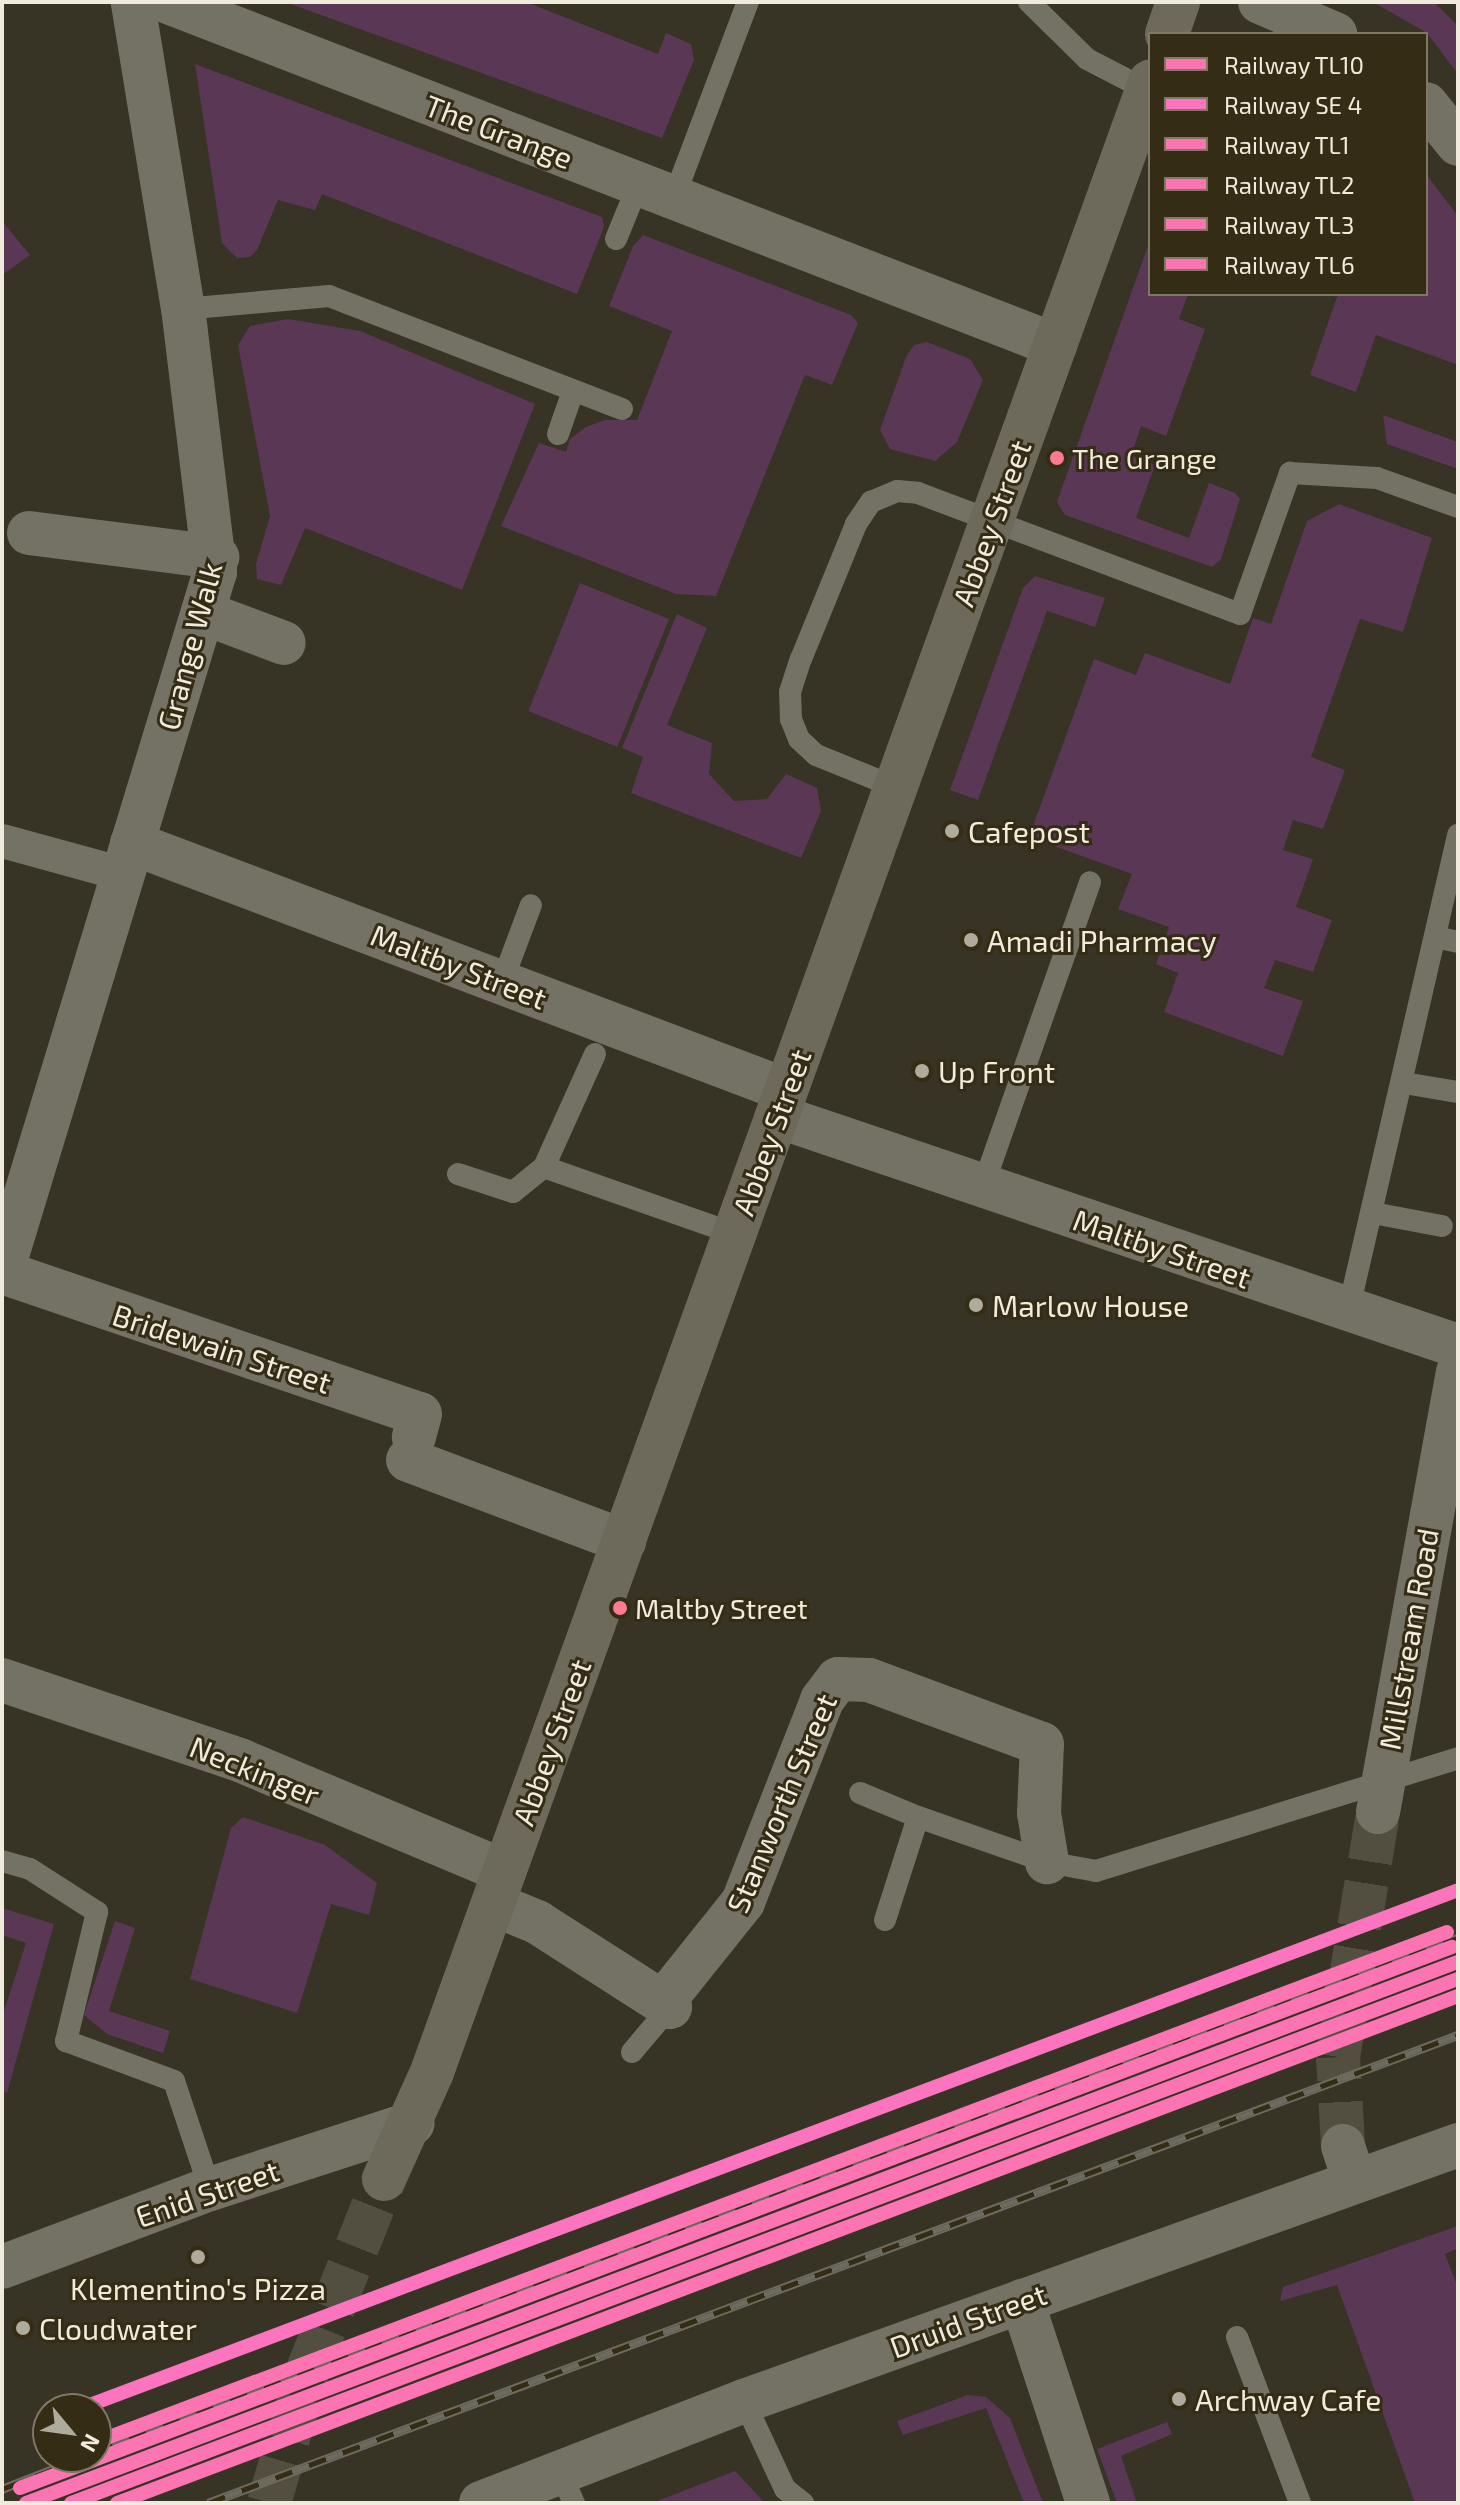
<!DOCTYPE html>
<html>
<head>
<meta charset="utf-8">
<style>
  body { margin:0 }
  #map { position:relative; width:1460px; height:2505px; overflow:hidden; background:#373325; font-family:"Exo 2",sans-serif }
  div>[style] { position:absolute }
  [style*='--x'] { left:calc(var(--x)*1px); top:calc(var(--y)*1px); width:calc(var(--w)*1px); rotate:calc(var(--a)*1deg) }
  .green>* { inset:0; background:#5a3755; transform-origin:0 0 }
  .minor-tunnel>* { height:44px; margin-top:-22px; transform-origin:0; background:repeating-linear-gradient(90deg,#534f40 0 44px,transparent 0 66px) }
  .secondary-tunnel>* { height:44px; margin-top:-22px; transform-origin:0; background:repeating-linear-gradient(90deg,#534f40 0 44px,transparent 0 66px) }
  .service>* { height:22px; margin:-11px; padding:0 11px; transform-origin:11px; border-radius:11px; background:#747165 }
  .pedestrian>* { height:34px; margin:-17px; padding:0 17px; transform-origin:17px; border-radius:17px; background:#747165 }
  .minor>* { height:44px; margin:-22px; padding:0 22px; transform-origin:22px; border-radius:22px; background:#747165 }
  .tertiary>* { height:44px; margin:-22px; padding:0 22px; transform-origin:22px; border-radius:22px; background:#747165 }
  .secondary>* { height:44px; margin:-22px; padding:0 22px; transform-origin:22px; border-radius:22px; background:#6d695b }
  .rail>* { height:9px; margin-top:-4.5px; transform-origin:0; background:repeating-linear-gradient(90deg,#342c14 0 18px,#6d6a5f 0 36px); box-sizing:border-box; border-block:2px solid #6d6a5f }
  .rail-1>* { height:14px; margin:-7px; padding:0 7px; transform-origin:7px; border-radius:7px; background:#fc75b2 }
  .rail-2>* { height:14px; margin:-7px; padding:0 7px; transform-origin:7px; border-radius:7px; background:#fc73be }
  .rail-3>* { height:14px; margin:-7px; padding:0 7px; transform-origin:7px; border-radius:7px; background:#fc75b2 }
  .rail-4>* { height:14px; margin:-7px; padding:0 7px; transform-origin:7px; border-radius:7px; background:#fc75b2 }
  .rail-5>* { height:14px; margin:-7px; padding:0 7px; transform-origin:7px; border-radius:7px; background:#fc75b2 }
  .rail-6>* { height:14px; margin:-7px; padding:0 7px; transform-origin:7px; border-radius:7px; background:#fc75b2 }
  .dots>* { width:22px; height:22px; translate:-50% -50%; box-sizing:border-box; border:4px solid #342c14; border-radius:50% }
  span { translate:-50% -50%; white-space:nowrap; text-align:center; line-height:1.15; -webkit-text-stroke:6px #342c14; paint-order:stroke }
  .bus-label { font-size:28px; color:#f0ebdc }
  .left { translate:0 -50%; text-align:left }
  .street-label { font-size:30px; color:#f0ebdc }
  .poi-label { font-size:30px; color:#f0ebdc }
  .frame { position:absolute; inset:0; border:4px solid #f0ebdc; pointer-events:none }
  .legend { position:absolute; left:1148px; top:32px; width:280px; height:264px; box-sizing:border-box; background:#342c14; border:2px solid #7f7864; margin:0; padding:10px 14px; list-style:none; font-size:24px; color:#f0ebdc }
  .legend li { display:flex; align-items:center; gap:16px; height:40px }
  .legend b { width:40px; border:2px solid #7f7864 }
  .north { position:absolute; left:32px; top:2393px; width:80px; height:80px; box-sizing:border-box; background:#342c14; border:2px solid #7f7864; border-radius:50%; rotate:119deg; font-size:22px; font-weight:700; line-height:32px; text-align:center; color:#f0ebdc }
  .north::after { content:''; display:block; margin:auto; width:28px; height:36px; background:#afab9c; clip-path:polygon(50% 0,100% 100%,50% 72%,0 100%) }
</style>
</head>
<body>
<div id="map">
  <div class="green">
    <div style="clip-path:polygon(285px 2px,526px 2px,658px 54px,666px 33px,691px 44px,694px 60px,662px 138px)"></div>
    <div style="clip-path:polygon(1373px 2px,1434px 2px,1458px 26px,1458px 74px,1427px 33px)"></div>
    <div style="clip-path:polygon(195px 64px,602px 217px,604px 227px,577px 294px,322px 194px,315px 210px,278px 200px,257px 250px,250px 257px,237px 258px,222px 243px)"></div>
    <div style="clip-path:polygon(1426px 174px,1458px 216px,1458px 365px,1376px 335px,1356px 392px,1310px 375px,1338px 294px,1426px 294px)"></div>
    <div style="clip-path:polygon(2px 221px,30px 255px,2px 275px)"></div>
    <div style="clip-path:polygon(643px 235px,851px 315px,858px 323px,832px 385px,805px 375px,716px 596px,676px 594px,501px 526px,539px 443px,566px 452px,570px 439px,586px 427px,605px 420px,637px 420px,672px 331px,609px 306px,633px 246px)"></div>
    <div style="clip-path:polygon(1150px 240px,1150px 294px,1188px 294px,1179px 319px,1205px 329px,1166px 436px,1141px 426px,1131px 456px,1155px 465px,1136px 518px,1189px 538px,1209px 483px,1235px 493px,1240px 499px,1221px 559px,1212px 567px,1065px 515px,1057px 502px)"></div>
    <div style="clip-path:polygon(288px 319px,360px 331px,535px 404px,462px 590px,305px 528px,281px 585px,257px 579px,256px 564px,270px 516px,238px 345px,250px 326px)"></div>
    <div style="clip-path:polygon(927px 342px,970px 359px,983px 380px,957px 442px,935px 461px,890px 449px,880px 430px,906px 357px,914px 345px)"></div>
    <div style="clip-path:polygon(1383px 415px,1458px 442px,1458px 469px,1387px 444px)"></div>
    <div style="clip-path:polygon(1339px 504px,1432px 538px,1403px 632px,1360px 619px,1311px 757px,1345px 770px,1323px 829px,1293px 820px,1283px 850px,1313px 859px,1296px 907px,1332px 920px,1313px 972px,1275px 960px,1264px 988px,1303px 1001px,1283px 1056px,1164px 1012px,1178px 973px,1156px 964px,1169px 927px,1118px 909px,1132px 874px,1029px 837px,1094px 659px,1136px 675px,1145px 653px,1230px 684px,1253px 618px,1271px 624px,1307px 521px)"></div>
    <div style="clip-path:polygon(1035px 576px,1105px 598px,1095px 627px,1047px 611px,978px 800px,950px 790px,1023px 588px)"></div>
    <div style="left:580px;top:583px;width:96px;height:138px;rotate:22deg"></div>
    <div style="clip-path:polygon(677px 614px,707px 628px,667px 725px,712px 743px,709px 774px,734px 801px,767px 799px,786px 774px,817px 788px,821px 811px,801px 858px,631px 793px,643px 757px,622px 748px)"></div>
    <div style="clip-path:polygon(243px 1817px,325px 1845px,377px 1883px,369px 1915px,331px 1904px,297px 2013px,190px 1979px,231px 1828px)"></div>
    <div style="clip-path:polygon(2px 1908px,54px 1924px,7px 2093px,2px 2091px,2px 2017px,26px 1943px,2px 1935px)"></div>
    <div style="clip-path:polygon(115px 1921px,135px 1928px,109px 2011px,170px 2031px,163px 2053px,107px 2034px,84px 2015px)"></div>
    <div style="clip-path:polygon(1458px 2226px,1458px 2248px,1445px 2254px,1458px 2288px,1458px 2503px,1415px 2503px,1337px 2285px,1280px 2301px,1283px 2287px)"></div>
    <div style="clip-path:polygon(968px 2395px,986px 2397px,1010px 2418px,1043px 2503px,1024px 2503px,986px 2408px,903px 2435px,897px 2421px)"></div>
    <div style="clip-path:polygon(1167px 2422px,1172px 2434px,1121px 2456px,1137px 2503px,1117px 2503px,1097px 2449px)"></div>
    <div style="clip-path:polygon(735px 2471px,765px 2503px,652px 2503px)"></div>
  </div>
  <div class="minor-tunnel">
    <div style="--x:1343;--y:2146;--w:89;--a:-93.2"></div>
    <div style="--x:1338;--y:2057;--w:248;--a:-80.7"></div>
  </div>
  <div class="secondary-tunnel">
    <div style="--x:269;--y:2503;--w:139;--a:-73.7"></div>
    <div style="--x:308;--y:2370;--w:206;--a:-68.3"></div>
  </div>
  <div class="service">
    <div style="--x:1029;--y:2;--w:81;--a:44.5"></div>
    <div style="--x:1087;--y:59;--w:68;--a:27.3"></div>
    <div style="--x:673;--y:200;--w:212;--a:-69.3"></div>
    <div style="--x:616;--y:239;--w:58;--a:-67.8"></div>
    <div style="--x:183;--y:309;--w:147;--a:-5.1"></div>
    <div style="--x:329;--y:296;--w:314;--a:21.1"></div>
    <div style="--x:558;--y:434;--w:42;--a:-70.7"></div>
    <div style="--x:895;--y:787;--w:85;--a:-157.9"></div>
    <div style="--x:816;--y:755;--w:23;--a:-137"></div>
    <div style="--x:799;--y:739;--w:22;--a:-112"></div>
    <div style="--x:791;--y:719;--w:27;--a:-92"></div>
    <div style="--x:790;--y:692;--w:35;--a:-72"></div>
    <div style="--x:801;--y:659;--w:146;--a:-67.8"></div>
    <div style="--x:856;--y:524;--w:27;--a:-56"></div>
    <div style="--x:871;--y:502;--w:28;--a:-23"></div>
    <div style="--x:897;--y:491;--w:21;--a:5"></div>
    <div style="--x:918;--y:493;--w:344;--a:20.6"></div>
    <div style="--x:1240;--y:614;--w:150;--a:-70.5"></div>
    <div style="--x:1290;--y:473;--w:87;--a:3.3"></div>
    <div style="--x:1377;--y:478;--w:86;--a:19.7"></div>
    <div style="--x:1435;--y:937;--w:24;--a:12"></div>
    <div style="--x:502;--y:982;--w:82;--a:-69.4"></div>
    <div style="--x:1404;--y:1083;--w:55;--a:9.5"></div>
    <div style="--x:544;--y:1167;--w:202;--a:19.3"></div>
    <div style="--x:458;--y:1174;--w:58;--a:18.1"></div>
    <div style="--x:513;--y:1192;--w:40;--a:-39"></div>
    <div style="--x:544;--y:1167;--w:124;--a:-65.7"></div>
    <div style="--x:983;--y:1186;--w:322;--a:-70.6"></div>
    <div style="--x:1373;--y:1213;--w:70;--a:10.7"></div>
    <div style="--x:1348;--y:1312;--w:490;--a:-77"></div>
    <div style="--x:860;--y:1793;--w:63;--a:22.5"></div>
    <div style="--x:2;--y:1861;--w:29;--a:16"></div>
    <div style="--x:30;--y:1869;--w:80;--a:32.7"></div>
    <div style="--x:97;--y:1912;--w:133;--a:103.5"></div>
    <div style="--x:66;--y:2041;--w:115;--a:20.3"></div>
    <div style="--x:174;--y:2081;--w:114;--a:71.6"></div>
    <div style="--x:885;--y:1920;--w:108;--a:-72.2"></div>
    <div style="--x:918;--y:1817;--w:137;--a:19.2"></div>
    <div style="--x:1047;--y:1862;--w:50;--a:10.4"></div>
    <div style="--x:1096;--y:1871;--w:379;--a:-17.3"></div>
    <div style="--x:632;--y:2052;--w:59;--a:-49.8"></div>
    <div style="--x:1237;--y:2337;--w:178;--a:69.2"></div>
    <div style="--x:744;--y:2401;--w:97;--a:65"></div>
    <div style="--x:785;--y:2489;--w:23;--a:38"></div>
    <div style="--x:561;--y:2474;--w:32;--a:66"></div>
  </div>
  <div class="pedestrian">
    <div style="--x:2;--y:841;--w:125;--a:15.3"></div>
  </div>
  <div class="minor">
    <div style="--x:168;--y:2;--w:951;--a:21.14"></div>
    <div style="--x:1260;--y:2;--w:82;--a:23.1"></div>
    <div style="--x:1426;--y:104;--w:51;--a:51.3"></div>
    <div style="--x:29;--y:533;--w:190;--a:7.3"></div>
    <div style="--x:204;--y:613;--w:85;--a:20.6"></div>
    <div style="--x:132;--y:843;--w:699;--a:20.69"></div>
    <div style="--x:777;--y:1116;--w:719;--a:18.66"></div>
    <div style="--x:2;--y:1272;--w:732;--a:-73.08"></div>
    <div style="--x:215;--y:572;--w:265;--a:-96.9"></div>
    <div style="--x:183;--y:309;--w:311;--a:-99.3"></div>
    <div style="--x:2;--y:1272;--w:441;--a:18.8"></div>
    <div style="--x:420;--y:1414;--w:24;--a:105"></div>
    <div style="--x:408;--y:1460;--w:231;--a:20.6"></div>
    <div style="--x:2;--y:1680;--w:253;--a:18.6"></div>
    <div style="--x:242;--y:1761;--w:284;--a:22.8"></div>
    <div style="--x:1378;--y:1812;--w:447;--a:-79.7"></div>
    <div style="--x:493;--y:1904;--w:48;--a:22.2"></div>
    <div style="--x:537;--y:1922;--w:158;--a:32.6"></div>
    <div style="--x:663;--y:2002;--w:128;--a:-51.3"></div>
    <div style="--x:743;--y:1902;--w:217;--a:-68.6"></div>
    <div style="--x:822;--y:1700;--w:26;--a:-53"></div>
    <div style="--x:838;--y:1679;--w:31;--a:2"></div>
    <div style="--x:869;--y:1680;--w:184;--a:20.3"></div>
    <div style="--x:1042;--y:1744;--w:69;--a:92.5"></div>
    <div style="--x:1039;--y:1813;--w:50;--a:80.7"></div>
    <div style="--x:1343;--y:2146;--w:35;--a:72"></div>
    <div style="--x:2;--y:2267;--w:222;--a:-20.6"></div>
    <div style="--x:210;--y:2189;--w:213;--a:-18"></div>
    <div style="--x:1022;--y:2301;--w:213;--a:71.9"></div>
  </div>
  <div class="tertiary">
    <div style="--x:481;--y:2503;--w:282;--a:-21.2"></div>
    <div style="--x:744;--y:2401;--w:759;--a:-19.72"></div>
  </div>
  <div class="secondary">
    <div style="--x:1167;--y:34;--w:34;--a:-71"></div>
    <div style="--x:384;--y:2179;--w:117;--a:-65.8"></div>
    <div style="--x:432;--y:2072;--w:2116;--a:-70.16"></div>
  </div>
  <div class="rail">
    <div style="--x:96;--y:2452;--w:1456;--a:-20.68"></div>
    <div style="--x:2;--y:2489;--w:88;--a:-21.3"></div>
    <div style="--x:208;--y:2503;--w:1335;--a:-20.53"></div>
  </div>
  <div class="rail-1">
    <div style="--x:26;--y:2503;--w:1531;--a:-20.7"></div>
  </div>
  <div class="rail-2">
    <div style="--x:79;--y:2409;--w:1473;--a:-20.62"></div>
  </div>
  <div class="rail-3">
    <div style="--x:71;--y:2503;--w:1483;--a:-20.7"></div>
  </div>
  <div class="rail-4">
    <div style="--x:20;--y:2488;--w:1531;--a:-20.7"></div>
  </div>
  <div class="rail-5">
    <div style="--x:117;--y:2503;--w:1434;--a:-20.71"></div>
  </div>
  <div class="rail-6">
    <div style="--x:96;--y:2442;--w:1444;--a:-20.68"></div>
  </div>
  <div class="dots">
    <div style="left:1057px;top:458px;background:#fe7a93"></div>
    <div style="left:952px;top:831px;background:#afab9c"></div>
    <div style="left:971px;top:940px;background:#afab9c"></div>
    <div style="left:922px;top:1071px;background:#afab9c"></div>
    <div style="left:976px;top:1305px;background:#afab9c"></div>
    <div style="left:620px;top:1608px;background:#fe7a93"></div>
    <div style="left:198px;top:2257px;background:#afab9c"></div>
    <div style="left:23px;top:2328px;background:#afab9c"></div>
    <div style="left:1179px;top:2399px;background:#afab9c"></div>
  </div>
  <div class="bus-label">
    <span class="left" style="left:1072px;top:458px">The Grange</span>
    <span class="left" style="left:635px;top:1608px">Maltby Street</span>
  </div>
  <div class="street-label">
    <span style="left:499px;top:131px;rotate:21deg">The Grange</span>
    <span style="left:991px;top:523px;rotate:-70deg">Abbey Street</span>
    <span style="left:189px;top:646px;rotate:-75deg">Grange Walk</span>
    <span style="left:459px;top:966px;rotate:21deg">Maltby Street</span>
    <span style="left:771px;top:1132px;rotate:-70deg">Abbey Street</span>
    <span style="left:1162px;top:1248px;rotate:19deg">Maltby Street</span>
    <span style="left:222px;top:1348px;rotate:18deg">Bridewain Street</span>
    <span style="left:1408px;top:1639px;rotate:-80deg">Millstream Road</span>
    <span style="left:551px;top:1742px;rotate:-70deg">Abbey Street</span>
    <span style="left:255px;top:1770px;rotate:22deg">Neckinger</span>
    <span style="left:781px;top:1803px;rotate:-67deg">Stanworth Street</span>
    <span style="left:207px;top:2193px;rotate:-19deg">Enid Street</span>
    <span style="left:968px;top:2320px;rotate:-20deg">Druid Street</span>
  </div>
  <div class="poi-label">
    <span class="left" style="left:968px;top:831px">Cafepost</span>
    <span class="left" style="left:987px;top:940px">Amadi Pharmacy</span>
    <span class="left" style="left:938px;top:1071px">Up Front</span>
    <span class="left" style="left:992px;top:1305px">Marlow House</span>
    <span style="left:198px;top:2288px">Klementino's Pizza</span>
    <span class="left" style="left:39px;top:2328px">Cloudwater</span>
    <span class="left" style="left:1195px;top:2399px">Archway Cafe</span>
  </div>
  <div class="frame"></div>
  <ul class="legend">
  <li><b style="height:10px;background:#fc75b2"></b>Railway TL10</li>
  <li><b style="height:10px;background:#fc73be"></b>Railway SE 4</li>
  <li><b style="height:10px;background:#fc75b2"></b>Railway TL1</li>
  <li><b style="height:10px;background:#fc75b2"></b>Railway TL2</li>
  <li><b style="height:10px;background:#fc75b2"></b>Railway TL3</li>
  <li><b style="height:10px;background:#fc75b2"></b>Railway TL6</li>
  </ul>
  <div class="north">N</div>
</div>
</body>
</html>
